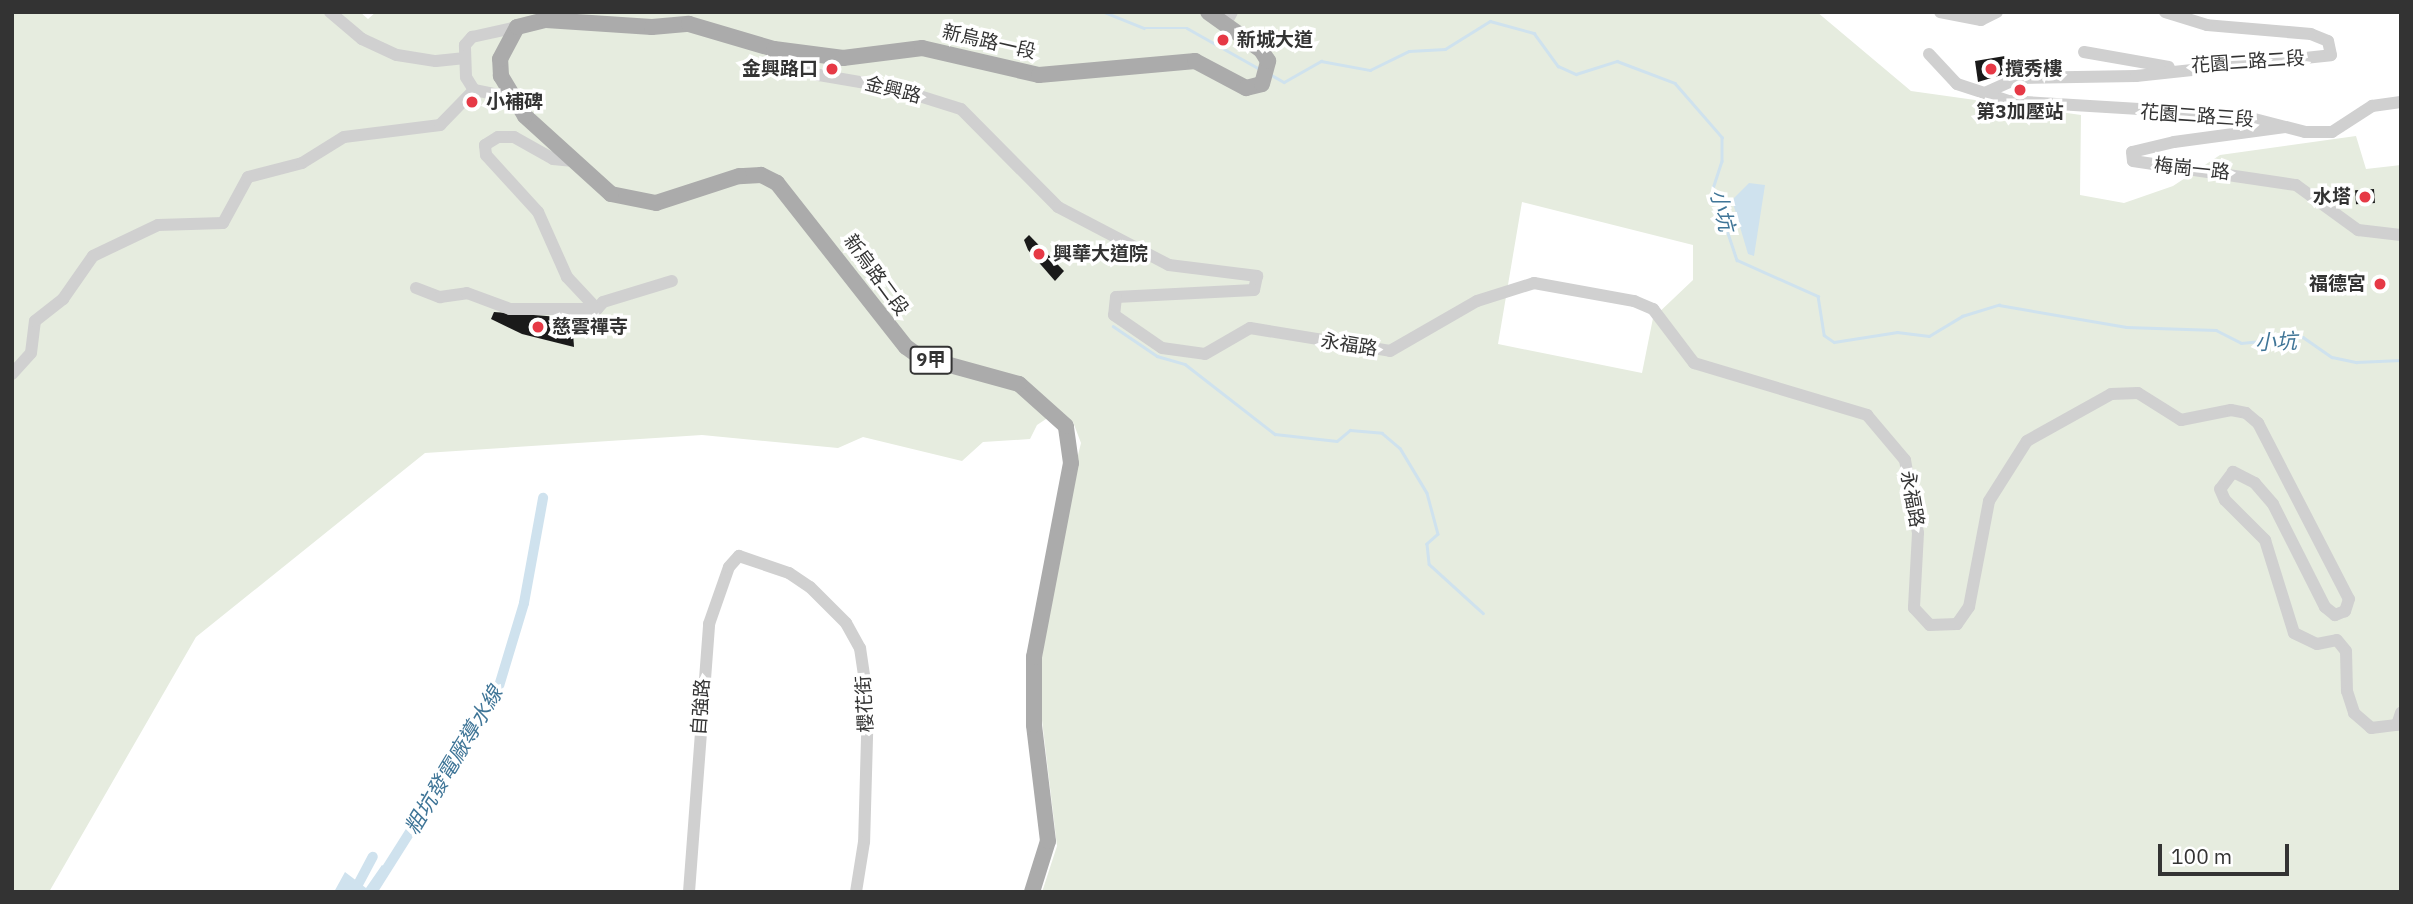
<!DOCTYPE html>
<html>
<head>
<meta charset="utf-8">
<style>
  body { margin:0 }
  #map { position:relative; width:2413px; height:904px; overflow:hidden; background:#fff; font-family:"IBM Plex Sans","Noto Sans TC",sans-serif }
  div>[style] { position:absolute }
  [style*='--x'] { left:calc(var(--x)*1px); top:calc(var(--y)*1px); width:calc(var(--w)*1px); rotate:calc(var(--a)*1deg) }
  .green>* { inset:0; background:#e6ecdf }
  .water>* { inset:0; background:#cfe2ee }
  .stream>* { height:2.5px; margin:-1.25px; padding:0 1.25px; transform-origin:1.25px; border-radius:1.25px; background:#cfe2ee }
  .canal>* { height:10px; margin:-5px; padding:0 5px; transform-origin:5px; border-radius:5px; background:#cfe2ee }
  .building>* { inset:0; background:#1a1a1a; transform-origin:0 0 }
  .minor>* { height:12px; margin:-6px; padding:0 6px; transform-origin:6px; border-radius:6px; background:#d0d0d0 }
  .major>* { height:16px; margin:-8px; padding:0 8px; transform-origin:8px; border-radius:8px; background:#ababab }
  .dots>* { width:19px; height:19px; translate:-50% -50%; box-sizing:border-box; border:4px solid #fff; border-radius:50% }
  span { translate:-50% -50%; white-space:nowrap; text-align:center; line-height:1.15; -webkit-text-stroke:7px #fff; paint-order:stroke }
  .shield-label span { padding:2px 5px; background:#fff; border:2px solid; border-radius:5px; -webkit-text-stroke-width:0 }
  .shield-label { font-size:18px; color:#333; font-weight:700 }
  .poi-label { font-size:19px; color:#333; font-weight:700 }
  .left { translate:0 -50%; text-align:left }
  .right { translate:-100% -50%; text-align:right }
  .street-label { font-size:19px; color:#333 }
  .water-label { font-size:21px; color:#3f7597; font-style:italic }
  .frame { position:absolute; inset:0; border:14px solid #333; pointer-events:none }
  .scale { position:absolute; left:2158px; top:844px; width:131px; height:32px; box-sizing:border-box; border:4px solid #333; border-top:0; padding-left:9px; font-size:21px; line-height:24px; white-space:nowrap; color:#333; -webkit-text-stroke:5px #fff; paint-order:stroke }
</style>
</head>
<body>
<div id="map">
  <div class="green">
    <div style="clip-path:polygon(evenodd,12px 12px,360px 12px,368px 19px,376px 12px,1817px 12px,1911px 91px,2081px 115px,2080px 195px,2124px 203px,2173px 186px,2220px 155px,2356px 136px,2366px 169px,2401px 165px,2401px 892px,1042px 892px,1057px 846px,1041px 712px,1041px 663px,1062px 519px,1081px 443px,1073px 422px,1058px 411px,1037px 425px,1030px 439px,983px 442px,962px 461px,863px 437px,838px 448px,702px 435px,425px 453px,196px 637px,49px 892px,12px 892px,12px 12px,1522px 202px,1693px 245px,1693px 280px,1653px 318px,1642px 373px,1498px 344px,1522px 202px)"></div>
  </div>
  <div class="water">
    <div style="clip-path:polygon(1749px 183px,1765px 185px,1754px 256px,1748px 254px,1732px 200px)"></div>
    <div style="clip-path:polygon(382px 865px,389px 870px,375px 892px,334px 892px,345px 872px,366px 888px)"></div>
  </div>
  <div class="stream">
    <div style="--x:1104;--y:12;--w:43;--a:21.8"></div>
    <div style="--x:1144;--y:28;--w:43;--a:0"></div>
    <div style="--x:1187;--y:28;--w:81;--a:29.4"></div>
    <div style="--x:1270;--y:74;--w:16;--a:30"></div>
    <div style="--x:1284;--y:82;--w:43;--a:-29.6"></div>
    <div style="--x:1321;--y:61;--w:50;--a:10.4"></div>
    <div style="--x:1370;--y:70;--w:43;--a:-26"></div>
    <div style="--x:1409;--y:51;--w:36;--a:-3"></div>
    <div style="--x:1445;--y:49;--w:53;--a:-31.9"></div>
    <div style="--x:1490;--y:21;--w:46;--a:15.3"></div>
    <div style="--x:1534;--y:33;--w:41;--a:54"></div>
    <div style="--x:1558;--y:66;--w:20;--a:24"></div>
    <div style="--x:1576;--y:74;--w:43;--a:-17.6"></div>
    <div style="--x:1617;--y:61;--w:62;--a:20.8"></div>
    <div style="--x:1675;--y:83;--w:72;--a:49"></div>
    <div style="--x:1722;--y:137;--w:24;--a:90"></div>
    <div style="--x:1722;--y:161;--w:28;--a:108"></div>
    <div style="--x:1713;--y:188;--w:76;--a:71.6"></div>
    <div style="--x:1737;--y:260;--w:89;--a:24"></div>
    <div style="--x:1818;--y:296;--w:39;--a:81"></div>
    <div style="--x:1824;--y:335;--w:12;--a:35"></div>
    <div style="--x:1834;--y:342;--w:64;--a:-9"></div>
    <div style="--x:1897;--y:332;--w:32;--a:7"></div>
    <div style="--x:1929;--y:336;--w:39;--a:-31"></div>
    <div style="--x:1962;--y:316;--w:39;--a:-17"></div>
    <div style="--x:1999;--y:305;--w:129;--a:9.8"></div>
    <div style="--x:2126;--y:327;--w:90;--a:1.9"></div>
    <div style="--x:2216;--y:330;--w:28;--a:27"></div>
    <div style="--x:2241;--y:343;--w:62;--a:-5.5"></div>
    <div style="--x:2303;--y:337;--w:35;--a:35"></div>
    <div style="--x:2332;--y:357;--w:25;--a:12"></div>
    <div style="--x:2356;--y:362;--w:45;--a:-2.5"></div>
    <div style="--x:1113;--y:326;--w:53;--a:34.3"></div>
    <div style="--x:1157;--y:356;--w:29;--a:16"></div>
    <div style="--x:1185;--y:364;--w:114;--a:37.9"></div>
    <div style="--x:1275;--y:434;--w:62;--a:6.4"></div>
    <div style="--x:1337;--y:441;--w:17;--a:-40"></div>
    <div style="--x:1350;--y:430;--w:32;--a:5"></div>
    <div style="--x:1382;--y:433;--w:23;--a:40"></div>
    <div style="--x:1400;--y:448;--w:52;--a:59"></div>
    <div style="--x:1427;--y:493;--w:42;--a:75"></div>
    <div style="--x:1438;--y:534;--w:15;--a:138"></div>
    <div style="--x:1427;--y:544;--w:20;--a:84"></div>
    <div style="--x:1429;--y:564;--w:73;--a:42.2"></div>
  </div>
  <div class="canal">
    <div style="--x:354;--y:892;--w:40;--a:-62"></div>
    <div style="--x:372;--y:892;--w:232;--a:-57.7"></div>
    <div style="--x:496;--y:696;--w:97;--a:-73.2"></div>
    <div style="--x:524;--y:603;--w:107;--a:-79.7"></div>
  </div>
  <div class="building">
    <div style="clip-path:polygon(2005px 56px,2008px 73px,1978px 82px,1975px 61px)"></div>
    <div style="left:2374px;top:189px;width:14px;height:19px;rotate:86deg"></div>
    <div style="clip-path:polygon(1029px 235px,1064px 271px,1055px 281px,1028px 250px,1024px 240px)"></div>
    <div style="clip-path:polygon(494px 312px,572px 318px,574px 347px,522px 334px,491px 319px)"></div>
  </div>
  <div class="minor">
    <div style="--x:330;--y:12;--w:42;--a:40.2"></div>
    <div style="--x:362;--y:39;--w:38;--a:25"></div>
    <div style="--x:397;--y:55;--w:39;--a:9"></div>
    <div style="--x:436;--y:61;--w:27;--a:-6"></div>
    <div style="--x:1940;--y:12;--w:42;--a:11"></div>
    <div style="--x:1981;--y:20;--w:18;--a:-27"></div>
    <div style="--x:1227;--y:21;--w:10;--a:-61"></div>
    <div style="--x:774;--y:49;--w:12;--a:70"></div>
    <div style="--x:778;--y:60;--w:44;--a:20.1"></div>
    <div style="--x:819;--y:75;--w:76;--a:9.8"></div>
    <div style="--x:894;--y:88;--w:70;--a:17.4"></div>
    <div style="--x:961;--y:109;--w:138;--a:45.3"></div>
    <div style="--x:1058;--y:207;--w:125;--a:27.6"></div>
    <div style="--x:1169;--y:265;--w:89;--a:7.1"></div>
    <div style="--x:1257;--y:276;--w:14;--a:102"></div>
    <div style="--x:1254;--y:290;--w:138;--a:177.1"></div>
    <div style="--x:1116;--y:297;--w:18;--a:96"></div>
    <div style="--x:1114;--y:315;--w:58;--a:34.5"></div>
    <div style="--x:1162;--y:348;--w:43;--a:7.9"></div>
    <div style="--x:1205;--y:354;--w:52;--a:-30"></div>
    <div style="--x:1250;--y:328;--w:142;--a:9.3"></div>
    <div style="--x:1390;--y:351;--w:100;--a:-29.9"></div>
    <div style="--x:1477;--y:301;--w:60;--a:-17.5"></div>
    <div style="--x:1534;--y:283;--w:102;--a:10.2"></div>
    <div style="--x:1634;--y:301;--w:21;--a:23"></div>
    <div style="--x:1653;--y:309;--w:68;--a:52.8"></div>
    <div style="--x:1694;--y:363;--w:181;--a:16.7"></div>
    <div style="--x:1867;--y:415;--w:59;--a:49.8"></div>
    <div style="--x:1905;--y:460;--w:74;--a:79.9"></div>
    <div style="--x:1918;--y:533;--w:75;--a:93.1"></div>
    <div style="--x:1914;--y:608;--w:23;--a:47"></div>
    <div style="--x:1930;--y:625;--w:27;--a:-2"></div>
    <div style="--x:1957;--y:624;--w:21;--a:-55"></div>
    <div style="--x:1969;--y:607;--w:108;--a:-79.3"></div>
    <div style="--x:1989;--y:501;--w:71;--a:-57.7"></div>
    <div style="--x:2027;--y:441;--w:96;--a:-29.2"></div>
    <div style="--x:2111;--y:394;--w:27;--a:-2"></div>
    <div style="--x:2138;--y:393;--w:51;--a:32.1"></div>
    <div style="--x:2181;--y:420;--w:51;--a:-11.3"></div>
    <div style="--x:2231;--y:410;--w:15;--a:11"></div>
    <div style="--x:2246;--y:413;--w:16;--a:40"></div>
    <div style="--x:2258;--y:423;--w:198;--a:62.7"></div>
    <div style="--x:2349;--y:599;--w:13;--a:108"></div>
    <div style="--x:2345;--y:611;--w:11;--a:158"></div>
    <div style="--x:2335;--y:615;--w:13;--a:-141"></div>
    <div style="--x:2325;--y:607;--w:115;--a:-116.8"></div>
    <div style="--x:2273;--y:504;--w:28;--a:-131"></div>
    <div style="--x:2255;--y:483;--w:25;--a:-153"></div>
    <div style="--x:2233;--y:472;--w:21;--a:127"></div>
    <div style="--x:2220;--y:489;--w:12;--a:66"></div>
    <div style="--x:2225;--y:500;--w:57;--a:45"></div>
    <div style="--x:2265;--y:540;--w:97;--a:72.7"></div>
    <div style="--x:2294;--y:633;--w:25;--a:26"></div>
    <div style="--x:2317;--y:644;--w:20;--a:-11"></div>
    <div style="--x:2337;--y:640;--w:14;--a:51"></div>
    <div style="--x:2346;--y:651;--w:40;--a:88.6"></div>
    <div style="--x:2347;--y:691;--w:23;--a:72"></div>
    <div style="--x:2354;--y:713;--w:23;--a:41"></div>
    <div style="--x:2371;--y:728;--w:26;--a:-7"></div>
    <div style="--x:2397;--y:725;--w:13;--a:-72"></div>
    <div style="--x:2084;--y:52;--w:86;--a:10"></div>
    <div style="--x:1929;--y:54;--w:41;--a:47"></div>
    <div style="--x:1957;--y:84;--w:55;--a:18.1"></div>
    <div style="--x:2009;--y:101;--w:230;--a:3.5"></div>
    <div style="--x:2239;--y:115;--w:68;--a:14.4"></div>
    <div style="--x:2305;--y:132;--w:27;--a:0"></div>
    <div style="--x:2332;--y:132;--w:48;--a:-33"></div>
    <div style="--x:2372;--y:106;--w:29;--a:-8"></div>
    <div style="--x:474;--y:90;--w:15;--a:-122"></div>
    <div style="--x:466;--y:77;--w:32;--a:-92"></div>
    <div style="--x:465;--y:45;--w:11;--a:-49"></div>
    <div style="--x:472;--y:37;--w:46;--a:-12.5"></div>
    <div style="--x:1987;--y:92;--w:35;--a:-24"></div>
    <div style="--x:2019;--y:78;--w:117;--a:-1"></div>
    <div style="--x:2136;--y:76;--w:196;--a:-6.1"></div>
    <div style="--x:2331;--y:55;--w:14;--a:-102"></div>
    <div style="--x:2328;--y:41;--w:18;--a:-158"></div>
    <div style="--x:2311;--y:34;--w:104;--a:-175.1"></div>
    <div style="--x:2207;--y:25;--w:44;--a:-162.8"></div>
    <div style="--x:2285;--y:127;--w:112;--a:172.3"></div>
    <div style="--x:2174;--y:142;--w:43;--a:166.6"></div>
    <div style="--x:2132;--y:152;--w:9;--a:84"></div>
    <div style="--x:2133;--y:161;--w:165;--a:8.4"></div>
    <div style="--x:2296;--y:185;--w:77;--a:36"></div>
    <div style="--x:2358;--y:230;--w:43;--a:6.6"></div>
    <div style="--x:416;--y:288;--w:26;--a:21"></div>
    <div style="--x:440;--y:297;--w:27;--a:-8"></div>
    <div style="--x:467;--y:293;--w:46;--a:20.4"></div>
    <div style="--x:510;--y:309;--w:87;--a:0"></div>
    <div style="--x:597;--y:309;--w:44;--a:-133.2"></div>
    <div style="--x:567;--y:277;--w:71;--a:-114"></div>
    <div style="--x:538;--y:212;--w:77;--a:-132.4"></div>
    <div style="--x:486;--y:155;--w:10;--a:-96"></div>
    <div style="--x:485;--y:145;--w:15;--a:-32"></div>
    <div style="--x:498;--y:137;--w:16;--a:0"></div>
    <div style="--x:514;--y:137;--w:45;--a:29.4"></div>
    <div style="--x:553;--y:159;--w:18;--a:6"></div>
    <div style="--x:597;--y:309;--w:9;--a:-49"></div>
    <div style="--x:603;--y:302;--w:72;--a:-16.9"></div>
    <div style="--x:12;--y:374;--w:28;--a:-48"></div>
    <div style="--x:31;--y:353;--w:32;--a:-83"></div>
    <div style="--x:35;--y:321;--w:36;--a:-38"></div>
    <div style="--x:63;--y:299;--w:52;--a:-55.1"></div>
    <div style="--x:93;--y:256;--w:72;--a:-25.5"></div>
    <div style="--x:158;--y:225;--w:65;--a:-1.8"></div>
    <div style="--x:223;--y:223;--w:52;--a:-61.5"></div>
    <div style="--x:248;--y:177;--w:56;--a:-14.5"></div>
    <div style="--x:302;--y:163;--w:49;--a:-31.8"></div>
    <div style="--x:344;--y:137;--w:97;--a:-7.1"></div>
    <div style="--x:440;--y:125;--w:49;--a:-45.8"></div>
    <div style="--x:474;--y:90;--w:38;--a:11"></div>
    <div style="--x:689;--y:892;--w:269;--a:-85.7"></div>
    <div style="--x:709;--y:624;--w:60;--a:-70.7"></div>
    <div style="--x:729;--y:567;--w:15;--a:-48"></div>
    <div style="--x:739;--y:556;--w:53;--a:18.8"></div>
    <div style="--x:789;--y:573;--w:25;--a:34"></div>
    <div style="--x:810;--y:587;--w:51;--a:45"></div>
    <div style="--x:846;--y:623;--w:29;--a:61"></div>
    <div style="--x:860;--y:648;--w:55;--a:81.6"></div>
    <div style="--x:868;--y:702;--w:140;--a:91.6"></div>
    <div style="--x:864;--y:842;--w:51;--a:99.1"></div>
  </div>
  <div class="major">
    <div style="--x:1032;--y:892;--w:53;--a:-72.6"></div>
    <div style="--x:1048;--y:841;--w:117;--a:-96.9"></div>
    <div style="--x:1034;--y:725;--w:68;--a:-90"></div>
    <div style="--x:1034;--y:657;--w:197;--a:-79.2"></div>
    <div style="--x:1071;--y:463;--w:37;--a:-98"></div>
    <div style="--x:1066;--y:426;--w:63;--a:-138.2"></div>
    <div style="--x:1019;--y:384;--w:103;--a:-164.7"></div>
    <div style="--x:920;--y:357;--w:17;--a:-144"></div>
    <div style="--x:906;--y:347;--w:209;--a:-128.2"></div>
    <div style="--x:777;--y:183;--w:18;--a:-153"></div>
    <div style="--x:761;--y:175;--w:22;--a:177"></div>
    <div style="--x:739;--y:176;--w:87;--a:162"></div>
    <div style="--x:656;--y:203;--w:46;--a:-168.7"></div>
    <div style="--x:611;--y:194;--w:116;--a:-137.8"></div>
    <div style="--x:525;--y:116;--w:47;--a:-121"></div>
    <div style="--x:501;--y:76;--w:17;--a:-93"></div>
    <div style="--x:500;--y:59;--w:36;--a:-62"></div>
    <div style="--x:517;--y:27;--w:30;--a:-14"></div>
    <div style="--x:546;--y:20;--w:106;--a:3.8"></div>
    <div style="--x:652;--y:27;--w:37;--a:-5"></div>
    <div style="--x:689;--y:24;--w:89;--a:16.4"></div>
    <div style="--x:774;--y:49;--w:70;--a:7.4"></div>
    <div style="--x:843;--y:58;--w:80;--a:-7.2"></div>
    <div style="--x:922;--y:48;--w:120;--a:13"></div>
    <div style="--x:1039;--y:75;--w:157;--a:-5.1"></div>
    <div style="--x:1195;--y:61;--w:58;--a:27.9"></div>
    <div style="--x:1246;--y:88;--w:16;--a:-14"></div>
    <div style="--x:1262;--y:84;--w:24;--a:-75"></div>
    <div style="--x:1268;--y:61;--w:13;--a:-122"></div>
    <div style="--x:1261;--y:50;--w:65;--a:-144.4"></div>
  </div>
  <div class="dots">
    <div style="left:1223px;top:40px;background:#e63946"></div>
    <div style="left:832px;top:69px;background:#e63946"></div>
    <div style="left:1991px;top:69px;background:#e63946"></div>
    <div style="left:2020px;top:90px;background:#e63946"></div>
    <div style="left:472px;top:102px;background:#e63946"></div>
    <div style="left:2365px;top:197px;background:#e63946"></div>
    <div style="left:1039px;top:254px;background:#e63946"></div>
    <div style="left:2380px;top:284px;background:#e63946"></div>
    <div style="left:538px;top:327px;background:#e63946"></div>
  </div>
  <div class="shield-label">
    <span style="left:931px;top:360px">9甲</span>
  </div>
  <div class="poi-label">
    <span class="left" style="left:1237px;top:40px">新城大道</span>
    <span class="right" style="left:818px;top:69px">金興路口</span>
    <span class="left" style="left:2005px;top:69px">攬秀樓</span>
    <span class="left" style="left:486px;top:102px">小補碑</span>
    <span style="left:2020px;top:112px">第3加壓站</span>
    <span class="right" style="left:2351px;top:197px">水塔</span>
    <span class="left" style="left:1053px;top:254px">興華大道院</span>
    <span class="right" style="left:2366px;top:284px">福德宮</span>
    <span class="left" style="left:552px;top:327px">慈雲禪寺</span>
  </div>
  <div class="street-label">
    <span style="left:989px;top:42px;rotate:13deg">新烏路一段</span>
    <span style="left:2248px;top:62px;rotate:-4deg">花園二路二段</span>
    <span style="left:893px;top:90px;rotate:14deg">金興路</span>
    <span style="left:2197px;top:116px;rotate:4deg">花園二路三段</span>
    <span style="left:2192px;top:169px;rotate:6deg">梅崗一路</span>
    <span style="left:876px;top:275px;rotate:54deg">新烏路二段</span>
    <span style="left:1349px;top:345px;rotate:9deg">永福路</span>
    <span style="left:1912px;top:499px;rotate:80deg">永福路</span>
    <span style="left:865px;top:704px;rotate:-93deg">櫻花街</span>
    <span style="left:701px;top:707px;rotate:-86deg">自強路</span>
  </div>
  <div class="water-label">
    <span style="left:1723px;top:210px;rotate:76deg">小坑</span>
    <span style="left:2276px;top:341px;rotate:-2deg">小坑</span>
    <span style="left:453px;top:760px;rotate:-59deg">粗坑發電廠導水線</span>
  </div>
  <div class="frame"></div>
  <div class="scale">100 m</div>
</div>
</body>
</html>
